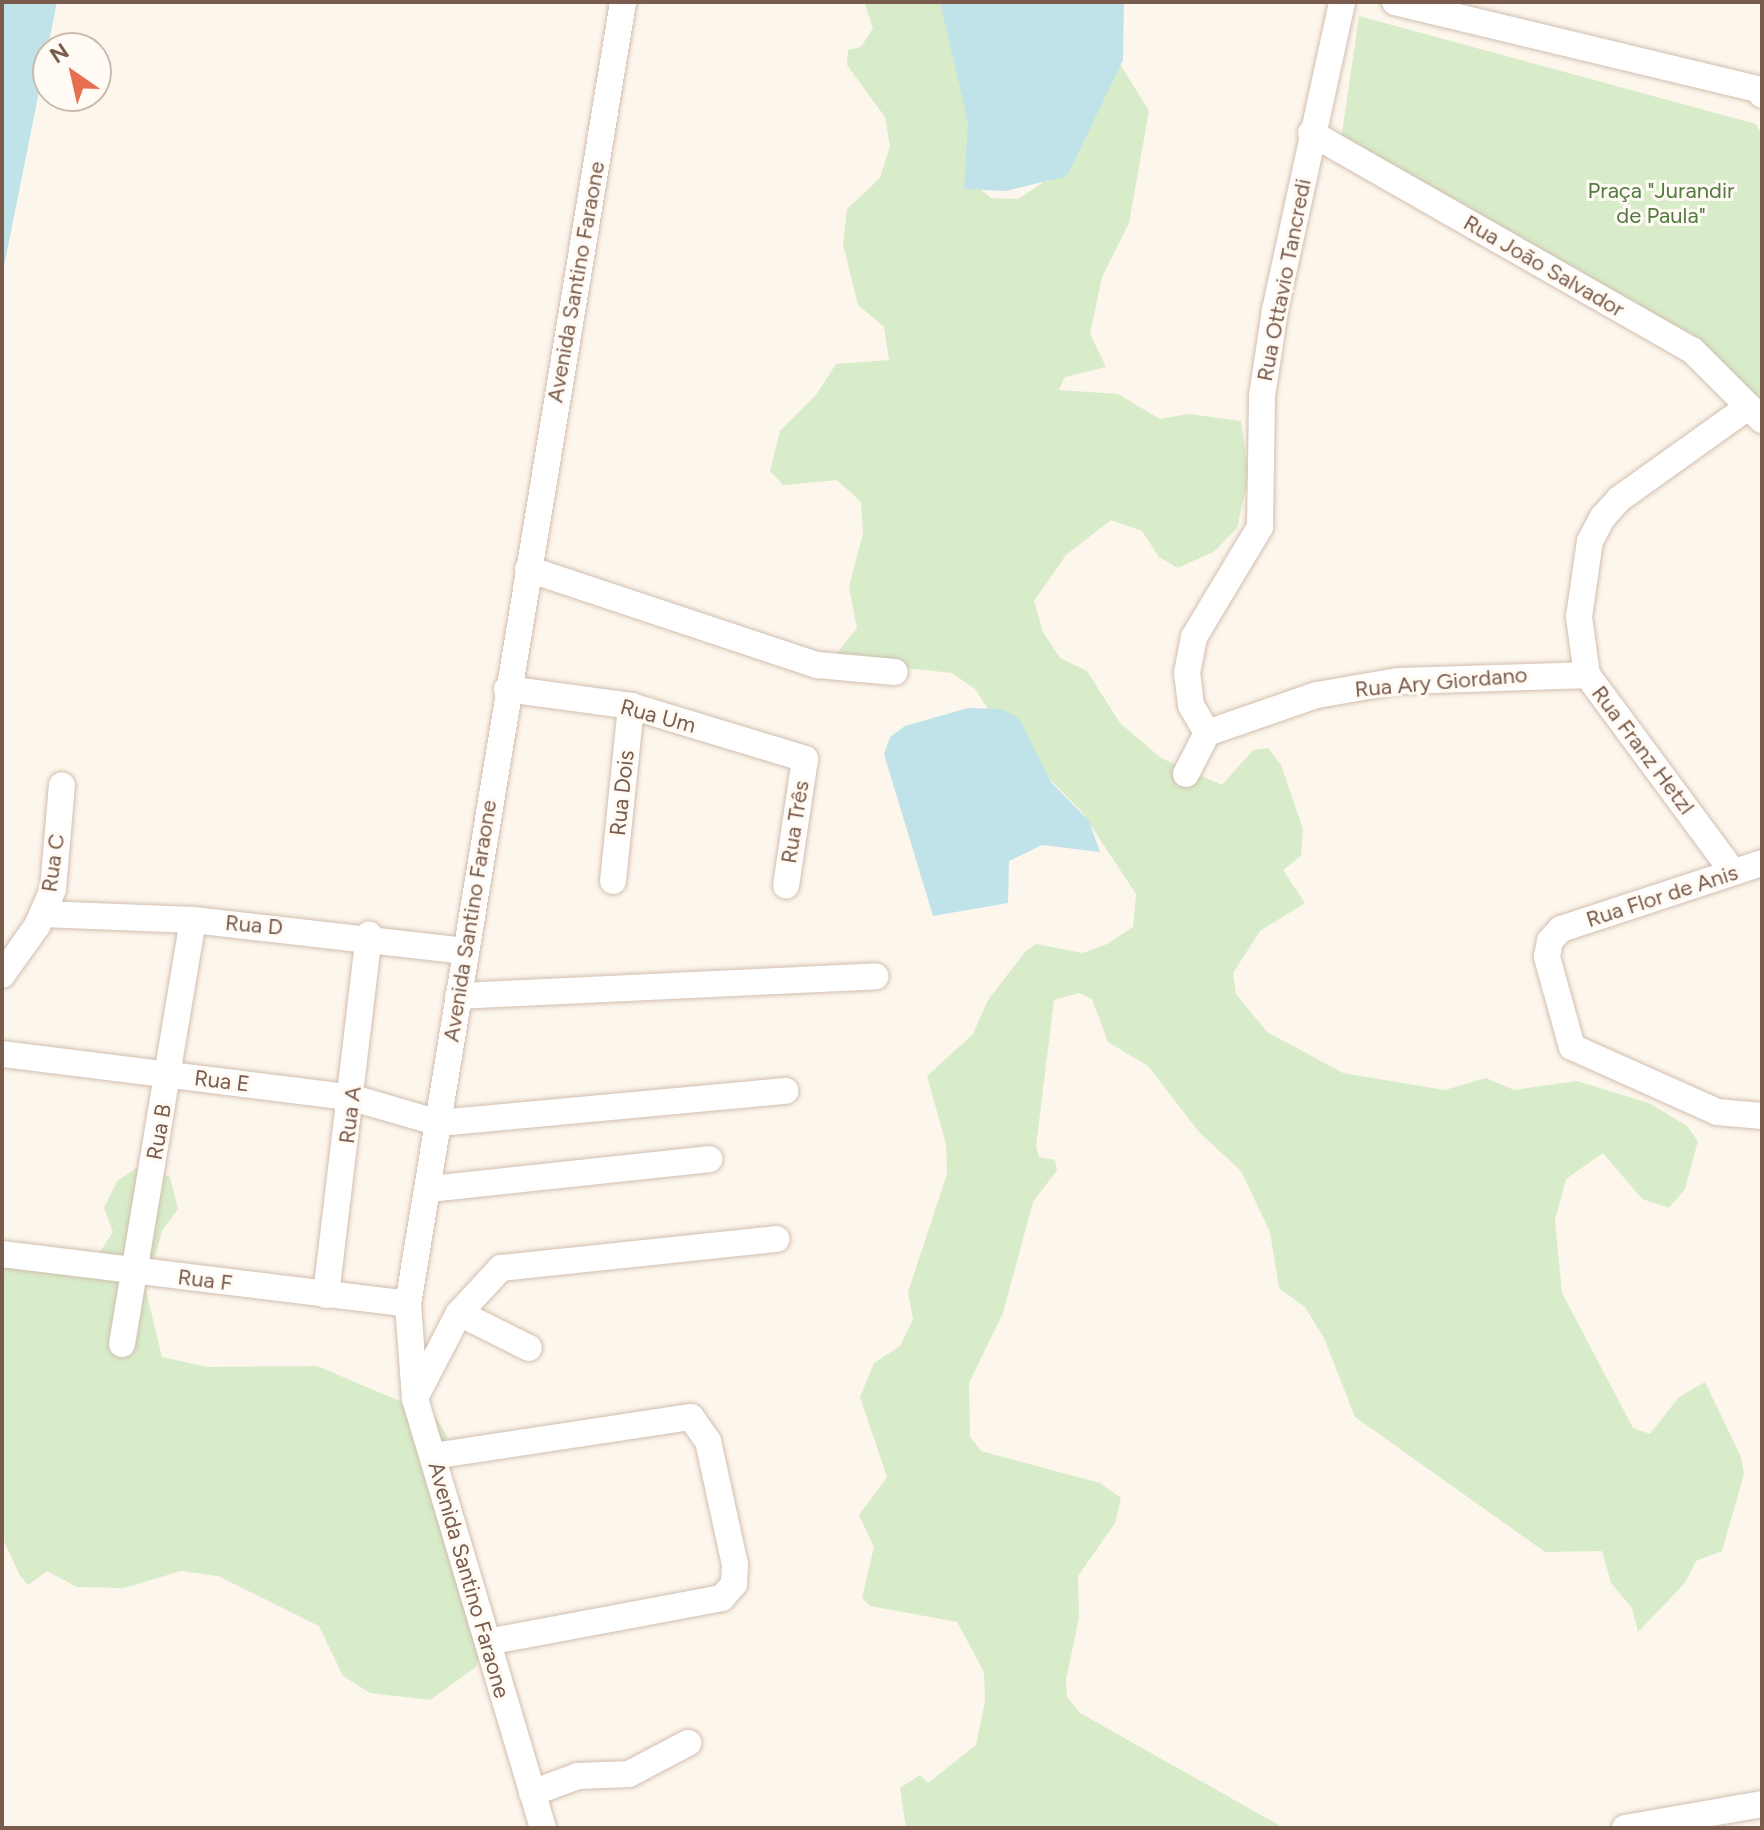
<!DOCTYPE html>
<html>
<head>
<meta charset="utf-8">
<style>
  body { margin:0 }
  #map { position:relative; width:1764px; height:1830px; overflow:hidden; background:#fdf6ec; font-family:Figtree,sans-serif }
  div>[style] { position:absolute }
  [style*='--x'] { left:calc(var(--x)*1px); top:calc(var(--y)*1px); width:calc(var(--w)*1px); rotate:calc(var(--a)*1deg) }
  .green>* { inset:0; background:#d8ecc9 }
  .water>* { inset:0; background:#bfe3e8 }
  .roads { filter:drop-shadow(0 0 2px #d1beb0) drop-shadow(0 0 2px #d1beb0) }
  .minor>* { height:26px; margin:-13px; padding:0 13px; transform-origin:13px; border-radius:13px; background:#fff }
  span { translate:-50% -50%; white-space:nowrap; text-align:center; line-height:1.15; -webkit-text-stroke:6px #fffaf3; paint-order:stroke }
  .park-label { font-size:22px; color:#537a41 }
  .street-label { font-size:22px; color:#7a5c4d }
  .frame { position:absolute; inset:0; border:4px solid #7a5c4d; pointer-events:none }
  .north { position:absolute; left:32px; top:32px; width:80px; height:80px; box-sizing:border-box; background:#fffaf3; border:2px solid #cabbb1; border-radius:50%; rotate:326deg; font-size:22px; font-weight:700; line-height:32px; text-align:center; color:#7a5c4d }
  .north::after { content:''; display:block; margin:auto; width:28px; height:36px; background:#e76f51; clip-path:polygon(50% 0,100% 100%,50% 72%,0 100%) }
</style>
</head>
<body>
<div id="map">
  <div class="green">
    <div style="clip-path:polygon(864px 2px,1009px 2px,973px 183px,991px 198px,1018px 199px,1041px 184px,1068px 145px,1111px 49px,1149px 111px,1129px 223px,1102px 277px,1090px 334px,1106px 367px,1065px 377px,1059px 390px,1118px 394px,1160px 419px,1189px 414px,1241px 421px,1249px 475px,1237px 528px,1215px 551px,1178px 568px,1159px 557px,1142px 531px,1111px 520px,1066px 555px,1034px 601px,1043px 632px,1060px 658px,1087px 671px,1120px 723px,1161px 758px,1222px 785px,1253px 750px,1268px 748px,1281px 765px,1303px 829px,1301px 856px,1283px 870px,1305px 903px,1260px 931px,1233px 973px,1236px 994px,1267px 1032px,1343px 1073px,1445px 1090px,1486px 1078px,1514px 1090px,1577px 1081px,1649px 1103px,1687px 1126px,1698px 1141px,1685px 1189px,1669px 1208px,1642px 1199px,1603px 1153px,1566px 1179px,1555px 1220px,1562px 1293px,1633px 1428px,1650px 1434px,1679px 1397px,1705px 1382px,1741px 1457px,1744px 1474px,1722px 1551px,1696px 1561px,1685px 1583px,1638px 1632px,1632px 1608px,1611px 1583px,1602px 1551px,1545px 1552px,1355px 1417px,1324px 1338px,1305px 1307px,1279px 1288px,1270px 1232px,1241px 1171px,1199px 1132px,1148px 1066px,1108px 1042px,1092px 999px,1079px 993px,1054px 1000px,1036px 1146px,1039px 1157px,1055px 1160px,1057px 1170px,1033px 1202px,1003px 1313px,969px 1383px,970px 1437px,981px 1451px,1100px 1483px,1121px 1498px,1115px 1523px,1078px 1576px,1079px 1617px,1066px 1680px,1067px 1697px,1080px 1713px,1284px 1828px,906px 1828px,900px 1788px,920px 1775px,928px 1783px,976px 1745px,985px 1702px,984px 1672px,957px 1622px,870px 1606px,862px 1598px,874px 1547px,859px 1515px,887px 1477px,860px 1397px,874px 1363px,900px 1346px,913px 1319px,908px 1292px,947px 1174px,946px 1144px,927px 1076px,973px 1034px,988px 1000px,1025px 952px,1036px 944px,1083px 953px,1107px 944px,1133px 927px,1136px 894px,1082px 812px,1002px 731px,975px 689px,952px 673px,868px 664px,837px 653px,857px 628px,849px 587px,863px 533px,861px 502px,837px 480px,783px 485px,770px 471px,780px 431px,816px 395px,836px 364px,889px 360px,884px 327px,858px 305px,843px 244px,847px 209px,880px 178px,890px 146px,885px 117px,847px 65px,848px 50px,861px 47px,873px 28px)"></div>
    <div style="clip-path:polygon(1359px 16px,1756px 124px,1762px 135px,1762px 401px,1701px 342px,1341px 140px)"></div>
    <div style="clip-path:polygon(143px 1164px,170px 1177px,178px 1209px,162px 1231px,146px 1291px,162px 1357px,207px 1367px,317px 1366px,435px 1416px,447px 1436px,445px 1480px,484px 1642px,476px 1667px,430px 1700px,370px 1693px,343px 1676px,319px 1626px,218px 1576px,181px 1571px,124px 1588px,77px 1587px,47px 1571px,28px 1585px,20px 1576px,2px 1537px,2px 1240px,45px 1259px,98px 1255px,113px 1232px,104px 1208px,117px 1181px)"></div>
  </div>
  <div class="water">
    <div style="clip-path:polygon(2px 2px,57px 2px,2px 276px)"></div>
    <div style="clip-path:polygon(940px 2px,1124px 2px,1123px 60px,1067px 176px,1006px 191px,964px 189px,968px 123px)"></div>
    <div style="clip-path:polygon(968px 708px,1001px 709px,1019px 718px,1051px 782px,1089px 821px,1100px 852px,1042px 845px,1009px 861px,1008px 903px,933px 916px,884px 754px,890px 737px,905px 726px)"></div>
  </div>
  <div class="roads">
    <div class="minor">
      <div style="--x:1395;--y:2;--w:373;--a:13.5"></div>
      <div style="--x:1758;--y:89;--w:7;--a:56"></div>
      <div style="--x:1311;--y:133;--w:438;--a:29.7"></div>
      <div style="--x:1692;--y:350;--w:99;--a:45"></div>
      <div style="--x:528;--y:569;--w:305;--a:18.4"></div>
      <div style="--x:817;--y:665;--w:78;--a:5.1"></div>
      <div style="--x:507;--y:689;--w:125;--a:7.8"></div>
      <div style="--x:631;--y:706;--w:182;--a:16.9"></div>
      <div style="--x:805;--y:759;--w:128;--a:98.5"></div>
      <div style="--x:1207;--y:733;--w:116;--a:-19.1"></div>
      <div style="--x:1317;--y:695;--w:82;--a:-9.8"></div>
      <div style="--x:1398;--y:681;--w:189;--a:-1.8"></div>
      <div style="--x:1186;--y:774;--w:46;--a:-62.9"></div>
      <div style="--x:1207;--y:733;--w:32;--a:-120"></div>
      <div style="--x:1191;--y:705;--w:32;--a:-97"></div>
      <div style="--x:1187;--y:673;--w:37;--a:-79"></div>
      <div style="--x:1194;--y:637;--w:128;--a:-59"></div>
      <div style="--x:1260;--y:527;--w:131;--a:-89.1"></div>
      <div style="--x:1262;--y:396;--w:87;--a:-81.4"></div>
      <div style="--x:1275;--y:310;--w:315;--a:-77.7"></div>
      <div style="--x:1762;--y:863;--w:212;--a:161.8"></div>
      <div style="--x:1561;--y:929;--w:16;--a:133"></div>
      <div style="--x:1550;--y:941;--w:16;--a:101"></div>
      <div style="--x:1547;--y:957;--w:93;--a:74.5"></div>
      <div style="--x:1572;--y:1047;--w:159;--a:24.1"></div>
      <div style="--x:1717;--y:1112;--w:45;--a:5.1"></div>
      <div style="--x:1733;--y:872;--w:245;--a:-126.5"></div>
      <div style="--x:1587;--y:675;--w:59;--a:-97.9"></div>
      <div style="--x:1579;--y:617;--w:77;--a:-81.8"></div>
      <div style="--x:1590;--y:541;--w:27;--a:-62"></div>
      <div style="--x:1603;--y:517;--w:24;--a:-48"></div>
      <div style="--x:1619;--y:499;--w:158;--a:-35.5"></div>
      <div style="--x:613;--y:881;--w:176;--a:-84.1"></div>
      <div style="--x:43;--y:914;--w:150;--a:2.3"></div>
      <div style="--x:193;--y:920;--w:274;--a:6.5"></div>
      <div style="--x:2;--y:975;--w:60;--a:-54.5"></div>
      <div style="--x:37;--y:926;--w:40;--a:-66.6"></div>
      <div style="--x:53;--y:889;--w:104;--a:-85.1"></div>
      <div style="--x:458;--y:996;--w:418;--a:-2.7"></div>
      <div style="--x:2;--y:1054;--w:354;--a:7.1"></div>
      <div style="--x:353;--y:1098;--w:90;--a:16.2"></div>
      <div style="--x:439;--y:1123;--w:348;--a:-5.3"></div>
      <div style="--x:430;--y:1189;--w:281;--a:-6.1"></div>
      <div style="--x:2;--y:1254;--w:409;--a:7"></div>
      <div style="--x:326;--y:1295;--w:363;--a:-83.2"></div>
      <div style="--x:459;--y:1313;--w:78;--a:26.6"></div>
      <div style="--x:122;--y:1344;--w:430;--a:-80.5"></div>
      <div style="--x:418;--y:1392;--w:89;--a:-62.6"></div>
      <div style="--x:459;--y:1313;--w:62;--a:-47"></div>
      <div style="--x:501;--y:1268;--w:277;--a:-6"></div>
      <div style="--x:433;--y:1456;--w:261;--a:-8.6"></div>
      <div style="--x:691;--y:1417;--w:29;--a:55"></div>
      <div style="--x:708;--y:1441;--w:127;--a:77.7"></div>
      <div style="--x:735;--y:1565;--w:19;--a:93"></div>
      <div style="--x:734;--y:1584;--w:18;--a:131"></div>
      <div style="--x:722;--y:1598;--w:238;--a:169.4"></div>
      <div style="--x:532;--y:1793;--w:49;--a:-20.3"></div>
      <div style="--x:578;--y:1776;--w:51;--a:-2.2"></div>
      <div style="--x:629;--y:1774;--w:67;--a:-27.7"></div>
      <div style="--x:543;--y:1828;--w:448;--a:-106.6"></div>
      <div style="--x:415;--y:1399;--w:95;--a:-94.2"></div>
      <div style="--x:408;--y:1304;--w:1320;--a:-80.62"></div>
      <div style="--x:1625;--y:1828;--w:139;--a:-9.9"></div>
    </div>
  </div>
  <div class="park-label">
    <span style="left:1661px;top:203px">Praça "Jurandir<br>de Paula"</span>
  </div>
  <div class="street-label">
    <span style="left:1544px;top:266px;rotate:30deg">Rua João Salvador</span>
    <span style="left:1284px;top:280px;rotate:-79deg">Rua Ottavio Tancredi</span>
    <span style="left:576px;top:282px;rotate:-80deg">Avenida Santino Faraone</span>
    <span style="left:1441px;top:682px;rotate:-5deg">Rua Ary Giordano</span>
    <span style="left:658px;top:716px;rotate:15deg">Rua Um</span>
    <span style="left:1643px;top:750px;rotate:53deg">Rua Franz Hetzl</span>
    <span style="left:622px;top:793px;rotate:-84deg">Rua Dois</span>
    <span style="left:795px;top:822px;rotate:-81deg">Rua Três</span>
    <span style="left:53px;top:863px;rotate:-82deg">Rua C</span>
    <span style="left:1662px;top:896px;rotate:-18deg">Rua Flor de Anis</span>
    <span style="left:470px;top:921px;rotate:-81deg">Avenida Santino Faraone</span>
    <span style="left:254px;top:925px;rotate:5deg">Rua D</span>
    <span style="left:222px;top:1081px;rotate:7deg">Rua E</span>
    <span style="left:350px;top:1115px;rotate:-83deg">Rua A</span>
    <span style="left:159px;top:1132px;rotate:-80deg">Rua B</span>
    <span style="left:205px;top:1280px;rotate:7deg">Rua F</span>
    <span style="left:469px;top:1580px;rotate:74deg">Avenida Santino Faraone</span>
  </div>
  <div class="frame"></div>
  <div class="north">N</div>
</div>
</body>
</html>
